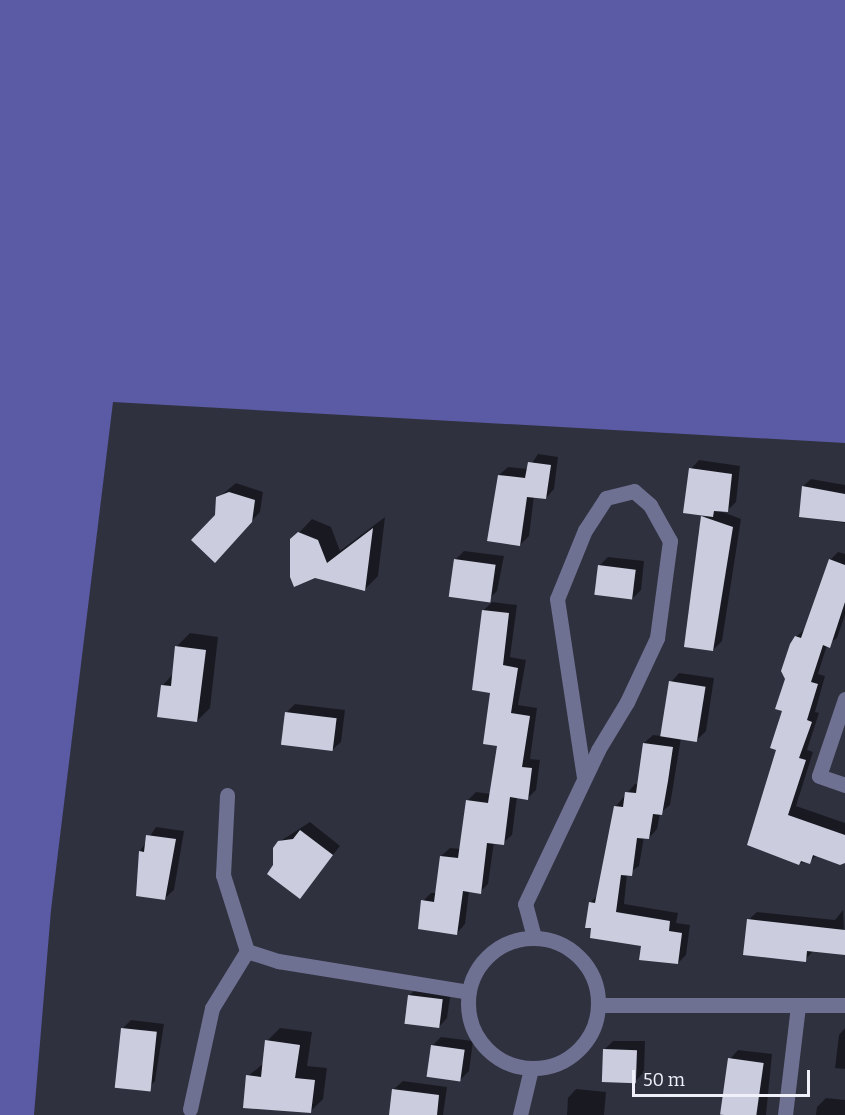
<!DOCTYPE html>
<html>
<head>
<meta charset="utf-8">
<style>
  body { margin:0 }
  #map { position:relative; width:845px; height:1115px; overflow:hidden; background:#30313f; font-family:Bitter,serif }
  div>[style] { position:absolute }
  [style*='--x'] { left:calc(var(--x)*1px); top:calc(var(--y)*1px); width:calc(var(--w)*1px); rotate:calc(var(--a)*1deg) }
  .forest>* { inset:0; background:#5a5ba4 }
  .shadow>* { inset:0; background:#0007 }
  .building>* { inset:0; background:#cbcddf; transform-origin:0 0 }
  .minor>* { height:15px; margin:-7.5px; padding:0 7.5px; transform-origin:7.5px; border-radius:7.5px; background:#6e7192 }
  .minor>.ring { margin:-7.5px; padding:0; box-sizing:content-box; background:none; border:15px solid #6e7192; border-radius:50% }
  span { translate:-50% -50%; white-space:nowrap; text-align:center; line-height:1.15; -webkit-text-stroke:6px #30313f; paint-order:stroke }
  .scale { position:absolute; left:632px; top:1070px; width:178px; height:27px; box-sizing:border-box; border:3px solid #eff0f9; border-top:0; padding-left:8px; font-size:18px; line-height:21px; white-space:nowrap; color:#eff0f9; -webkit-text-stroke:4px #30313f; paint-order:stroke }
</style>
</head>
<body>
<div id="map">
  <div class="forest">
    <div style="clip-path:polygon(0 0,845px 0,845px 443px,113px 402px,51px 910px,34px 1115px,0 1115px)"></div>
  </div>
  <div class="shadow">
    <div style="clip-path:polygon(538px 454px,558px 457px,554px 489px,546px 498px,534px 496px,529px 536px,520px 545px,499px 475px,508px 467px,528px 469px)"></div>
    <div style="clip-path:polygon(699px 460px,740px 466px,736px 502px,727px 511px,720px 511px,741px 519px,722px 641px,713px 650px,705px 514px,691px 469px)"></div>
    <div style="clip-path:polygon(811px 479px,845px 485px,845px 523px,800px 516px,803px 486px)"></div>
    <div style="clip-path:polygon(236px 483px,263px 492px,260px 512px,223px 552px,218px 498px)"></div>
    <div style="clip-path:polygon(385px 517px,378px 576px,365px 589px,292px 540px,312px 519px,331px 527px,340px 551px)"></div>
    <div style="clip-path:polygon(464px 551px,504px 556px,497px 591px,488px 600px,455px 560px)"></div>
    <div style="clip-path:polygon(838px 552px,845px 554px,845px 615px,837px 638px,827px 645px,818px 674px,825px 676px,815px 712px,819px 713px,807px 750px,813px 752px,796px 806px,845px 823px,845px 862px,817px 855px,809px 862px,799px 863px,749px 844px,778px 749px,796px 637px,806px 628px,830px 560px)"></div>
    <div style="clip-path:polygon(608px 557px,644px 561px,641px 590px,632px 599px,599px 566px)"></div>
    <div style="clip-path:polygon(492px 602px,517px 605px,510px 657px,526px 660px,518px 705px,537px 708px,530px 759px,540px 760px,536px 790px,528px 798px,517px 797px,512px 835px,503px 843px,494px 842px,488px 884px,480px 892px,469px 891px,465px 924px,457px 933px,423px 901px,431px 893px,436px 893px,441px 856px,450px 848px,461px 849px,467px 801px,476px 792px,491px 794px,498px 745px,484px 610px)"></div>
    <div style="clip-path:polygon(190px 633px,218px 637px,210px 708px,197px 721px,163px 685px,173px 674px,177px 646px)"></div>
    <div style="clip-path:polygon(679px 673px,714px 678px,706px 731px,697px 740px,681px 738px,670px 805px,660px 813px,657px 829px,649px 838px,644px 837px,639px 866px,627px 874px,624px 904px,678px 913px,676px 923px,690px 925px,686px 955px,678px 963px,642px 945px,590px 903px,599px 894px,616px 806px,635px 784px,639px 785px,644px 743px,653px 735px,662px 736px,671px 682px)"></div>
    <div style="clip-path:polygon(295px 704px,345px 710px,341px 742px,332px 750px,287px 712px)"></div>
    <div style="clip-path:polygon(310px 822px,340px 846px,299px 897px,275px 865px,279px 842px)"></div>
    <div style="clip-path:polygon(156px 827px,184px 831px,174px 890px,165px 898px,140px 851px)"></div>
    <div style="clip-path:polygon(843px 910px,845px 954px,814px 950px,805px 960px,748px 920px,757px 912px,835px 920px)"></div>
    <div style="clip-path:polygon(418px 987px,451px 991px,447px 1018px,439px 1027px,409px 996px)"></div>
    <div style="clip-path:polygon(131px 1020px,164px 1024px,155px 1081px,147px 1090px,122px 1029px)"></div>
    <div style="clip-path:polygon(280px 1028px,312px 1032px,307px 1066px,327px 1068px,323px 1099px,310px 1112px,248px 1076px,264px 1063px,267px 1041px)"></div>
    <div style="clip-path:polygon(845px 1028px,845px 1069px,835px 1068px,839px 1035px)"></div>
    <div style="clip-path:polygon(441px 1037px,473px 1041px,469px 1071px,460px 1080px,432px 1046px)"></div>
    <div style="clip-path:polygon(613px 1041px,645px 1041px,644px 1073px,635px 1081px,605px 1049px)"></div>
    <div style="clip-path:polygon(738px 1050px,772px 1054px,766px 1115px,723px 1115px,730px 1059px)"></div>
    <div style="clip-path:polygon(403px 1081px,447px 1087px,443px 1115px,390px 1115px,394px 1089px)"></div>
    <div style="clip-path:polygon(576px 1089px,606px 1092px,604px 1115px,567px 1115px,568px 1098px)"></div>
    <div style="clip-path:polygon(826px 1098px,845px 1100px,845px 1115px,816px 1115px,817px 1107px)"></div>
  </div>
  <div class="building">
    <div style="clip-path:polygon(528px 462px,551px 465px,546px 499px,527px 497px,520px 546px,487px 541px,498px 475px,525px 478px)"></div>
    <div style="clip-path:polygon(689px 468px,732px 474px,728px 512px,714px 511px,713px 517px,683px 513px)"></div>
    <div style="clip-path:polygon(802px 486px,845px 494px,845px 522px,799px 517px)"></div>
    <div style="clip-path:polygon(229px 492px,255px 500px,252px 522px,215px 563px,191px 540px,215px 515px,216px 497px)"></div>
    <div style="clip-path:polygon(701px 516px,733px 527px,713px 651px,684px 647px)"></div>
    <div style="clip-path:polygon(373px 528px,365px 591px,315px 578px,294px 587px,290px 577px,290px 539px,298px 532px,318px 540px,327px 563px)"></div>
    <div style="left:454px;top:559px;width:42px;height:38px;rotate:8deg"></div>
    <div style="clip-path:polygon(829px 559px,845px 565px,845px 602px,830px 648px,823px 645px,811px 682px,818px 684px,807px 720px,812px 722px,799px 758px,806px 760px,788px 815px,845px 835px,845px 863px,840px 865px,813px 855px,810px 864px,801px 861px,799px 865px,747px 845px,776px 750px,770px 748px,782px 711px,775px 709px,785px 679px,781px 671px,790px 644px,795px 636px,801px 638px)"></div>
    <div style="left:598px;top:565px;width:38px;height:30px;rotate:7deg"></div>
    <div style="clip-path:polygon(482px 610px,509px 613px,503px 665px,518px 668px,511px 713px,530px 716px,522px 767px,532px 768px,528px 800px,510px 797px,504px 845px,487px 843px,481px 894px,463px 891px,457px 935px,418px 929px,421px 900px,434px 902px,440px 856px,458px 858px,466px 800px,488px 803px,497px 746px,483px 744px,490px 693px,472px 690px)"></div>
    <div style="clip-path:polygon(175px 646px,206px 650px,197px 722px,157px 717px,161px 685px,171px 686px)"></div>
    <div style="left:669px;top:681px;width:37px;height:56px;rotate:9deg"></div>
    <div style="left:285px;top:712px;width:52px;height:33px;rotate:7deg"></div>
    <div style="clip-path:polygon(643px 743px,673px 747px,668px 781px,662px 815px,653px 814px,649px 839px,637px 838px,632px 876px,621px 875px,616px 912px,670px 921px,669px 931px,682px 933px,678px 964px,639px 960px,641px 946px,590px 938px,591px 928px,585px 928px,589px 902px,595px 903px,614px 806px,623px 807px,625px 792px,636px 793px)"></div>
    <div style="clip-path:polygon(300px 830px,333px 855px,300px 899px,267px 874px,273px 865px,273px 848px,278px 841px,293px 839px)"></div>
    <div style="clip-path:polygon(146px 835px,176px 839px,165px 900px,136px 896px,139px 851px,144px 852px)"></div>
    <div style="clip-path:polygon(747px 919px,845px 930px,845px 955px,807px 951px,806px 962px,743px 955px)"></div>
    <div style="left:408px;top:995px;width:35px;height:29px;rotate:7deg"></div>
    <div style="left:121px;top:1028px;width:36px;height:60px;rotate:6deg"></div>
    <div style="clip-path:polygon(265px 1040px,300px 1045px,295px 1078px,315px 1080px,311px 1113px,243px 1108px,246px 1075px,261px 1077px)"></div>
    <div style="left:431px;top:1045px;width:34px;height:32px;rotate:8deg"></div>
    <div style="left:603px;top:1049px;width:34px;height:33px;rotate:2deg"></div>
    <div style="left:728px;top:1058px;width:36px;height:57px;rotate:8deg"></div>
    <div style="clip-path:polygon(392px 1089px,439px 1095px,437px 1115px,389px 1115px)"></div>
  </div>
  <div class="minor">
    <div style="--x:845;--y:699;--w:81;--a:108.7"></div>
    <div style="--x:819;--y:776;--w:28;--a:19"></div>
    <div style="--x:534;--y:937;--w:34;--a:-105"></div>
    <div style="--x:525;--y:904;--w:170;--a:-64.6"></div>
    <div style="--x:598;--y:750;--w:56;--a:-58.9"></div>
    <div style="--x:627;--y:702;--w:71;--a:-64.9"></div>
    <div style="--x:657;--y:638;--w:98;--a:-82.4"></div>
    <div style="--x:670;--y:541;--w:41;--a:-119.1"></div>
    <div style="--x:650;--y:505;--w:21;--a:-139"></div>
    <div style="--x:634;--y:491;--w:29;--a:166"></div>
    <div style="--x:606;--y:498;--w:38;--a:123"></div>
    <div style="--x:585;--y:530;--w:74;--a:112.1"></div>
    <div style="--x:557;--y:599;--w:181;--a:81.4"></div>
    <div class="ring" style="left:468px;top:938px;width:115px;height:115px"></div>
    <div style="--x:247;--y:951;--w:33;--a:18"></div>
    <div style="--x:278;--y:961;--w:193;--a:9.2"></div>
    <div style="--x:599;--y:1005;--w:246;--a:0"></div>
    <div style="--x:190;--y:1109;--w:103;--a:-77.7"></div>
    <div style="--x:212;--y:1008;--w:67;--a:-58.4"></div>
    <div style="--x:247;--y:951;--w:80;--a:-107.5"></div>
    <div style="--x:223;--y:875;--w:80;--a:-87.1"></div>
    <div style="--x:520;--y:1115;--w:47;--a:-76.6"></div>
    <div style="--x:785;--y:1115;--w:110;--a:-83.2"></div>
  </div>
  <div class="scale">50 m</div>
</div>
</body>
</html>
